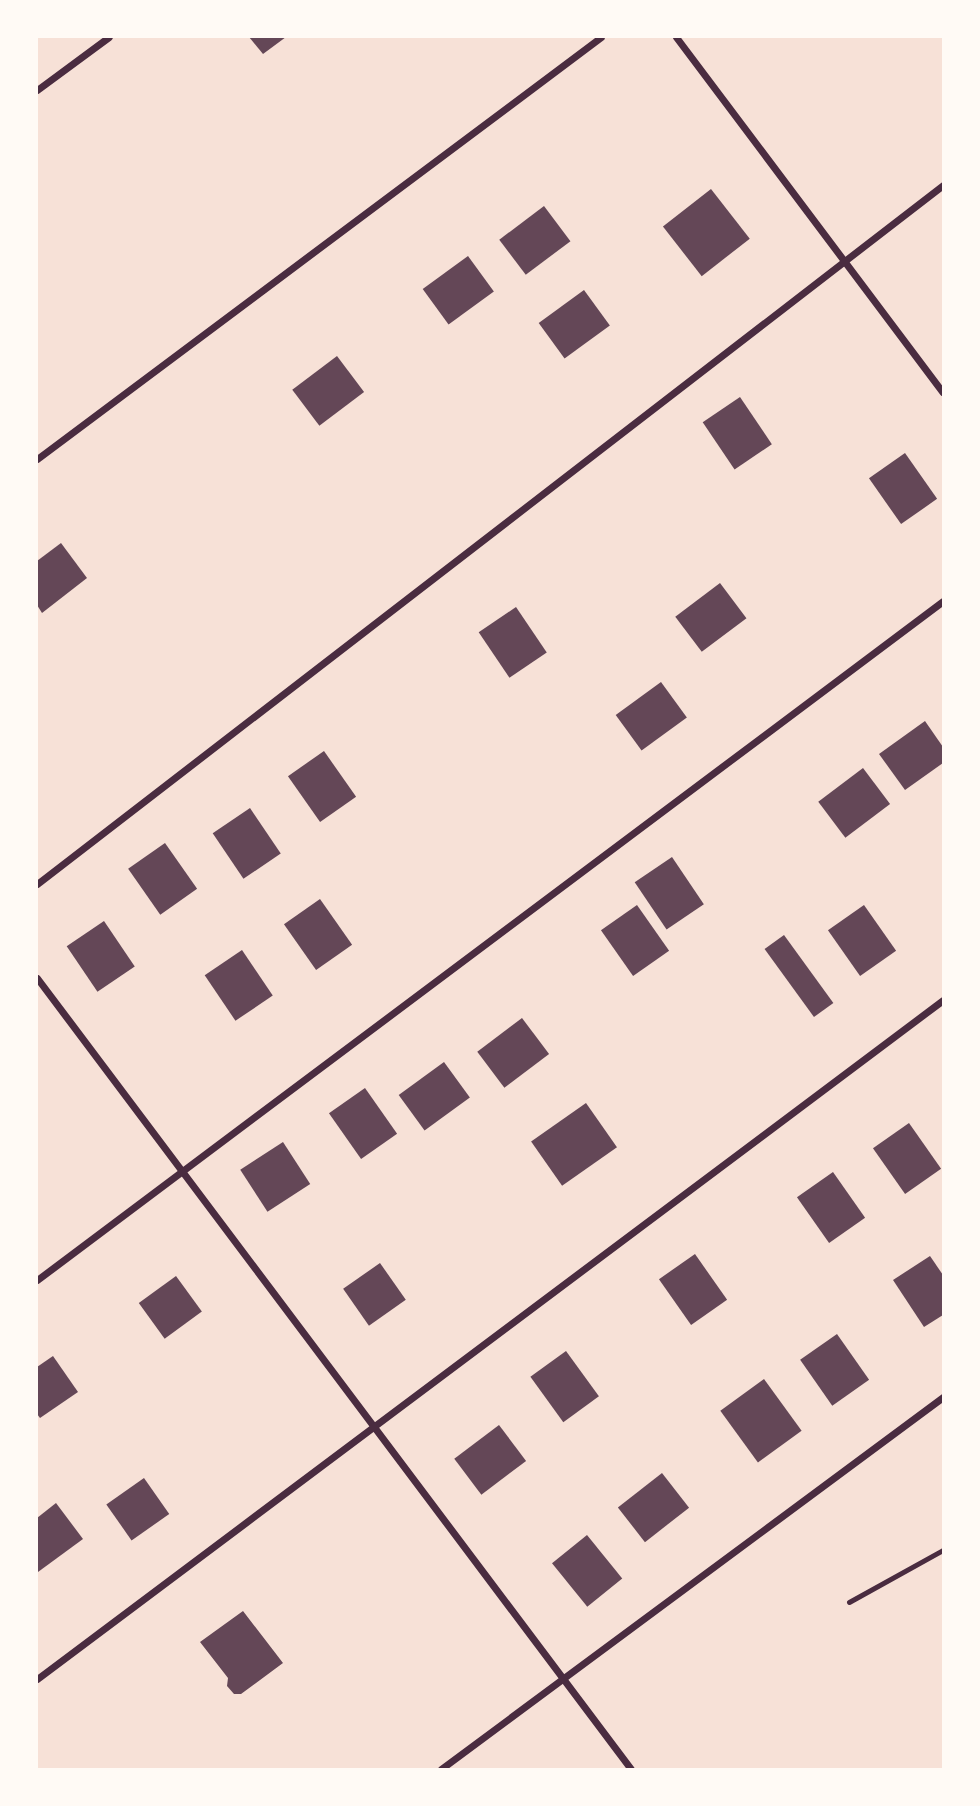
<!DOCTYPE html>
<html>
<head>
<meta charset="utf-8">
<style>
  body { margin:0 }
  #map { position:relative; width:980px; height:1806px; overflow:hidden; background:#f7e1d7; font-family:Arial,sans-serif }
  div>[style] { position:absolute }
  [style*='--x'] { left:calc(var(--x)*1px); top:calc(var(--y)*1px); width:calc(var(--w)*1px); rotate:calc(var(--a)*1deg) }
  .building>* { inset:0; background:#644757; transform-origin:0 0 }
  .service>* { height:5px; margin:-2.5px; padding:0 2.5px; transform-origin:2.5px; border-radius:2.5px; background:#4a2c40 }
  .minor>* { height:7px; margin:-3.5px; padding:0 3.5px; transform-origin:3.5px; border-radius:3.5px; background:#4a2c40 }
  span { translate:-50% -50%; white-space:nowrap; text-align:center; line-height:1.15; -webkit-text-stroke:5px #fffaf5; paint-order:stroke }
  .frame { position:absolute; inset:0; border:38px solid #fffaf5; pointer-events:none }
</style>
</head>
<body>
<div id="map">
  <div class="building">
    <div style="clip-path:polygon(249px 37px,286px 37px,263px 54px)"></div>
    <div style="left:711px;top:189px;width:63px;height:61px;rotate:52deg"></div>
    <div style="left:544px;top:206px;width:44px;height:56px;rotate:53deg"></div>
    <div style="left:468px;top:256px;width:44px;height:56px;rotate:54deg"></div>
    <div style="left:584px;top:290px;width:44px;height:56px;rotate:54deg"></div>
    <div style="left:337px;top:356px;width:45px;height:56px;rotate:53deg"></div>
    <div style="left:740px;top:397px;width:57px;height:45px;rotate:56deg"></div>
    <div style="left:905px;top:453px;width:56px;height:44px;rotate:55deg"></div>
    <div style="clip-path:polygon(61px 543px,87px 578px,42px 613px,37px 605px,37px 561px)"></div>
    <div style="left:720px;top:583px;width:44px;height:56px;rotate:53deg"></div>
    <div style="left:516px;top:607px;width:55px;height:45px;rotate:56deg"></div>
    <div style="left:661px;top:682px;width:44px;height:56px;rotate:54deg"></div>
    <div style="clip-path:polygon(925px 721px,943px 747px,943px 763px,905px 790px,879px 754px)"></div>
    <div style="left:324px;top:751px;width:56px;height:44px;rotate:55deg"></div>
    <div style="left:863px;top:768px;width:45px;height:56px;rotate:53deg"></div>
    <div style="left:250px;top:808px;width:55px;height:45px;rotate:56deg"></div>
    <div style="left:165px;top:843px;width:56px;height:45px;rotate:55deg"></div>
    <div style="left:672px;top:857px;width:57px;height:45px;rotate:56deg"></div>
    <div style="left:320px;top:899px;width:56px;height:44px;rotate:55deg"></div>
    <div style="left:637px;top:905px;width:56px;height:44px;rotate:55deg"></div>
    <div style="left:864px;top:905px;width:56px;height:44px;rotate:55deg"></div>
    <div style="left:104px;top:921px;width:55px;height:45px;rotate:56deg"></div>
    <div style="left:784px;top:935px;width:84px;height:24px;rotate:54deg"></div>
    <div style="left:242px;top:950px;width:55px;height:45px;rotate:56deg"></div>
    <div style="left:522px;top:1018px;width:45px;height:56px;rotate:53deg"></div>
    <div style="left:444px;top:1062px;width:44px;height:56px;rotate:54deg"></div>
    <div style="left:365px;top:1088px;width:56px;height:44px;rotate:55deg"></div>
    <div style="left:586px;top:1103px;width:54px;height:67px;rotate:55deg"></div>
    <div style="left:909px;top:1123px;width:56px;height:44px;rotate:55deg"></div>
    <div style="left:283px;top:1142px;width:50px;height:51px;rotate:57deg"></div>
    <div style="left:833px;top:1172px;width:56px;height:44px;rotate:55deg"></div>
    <div style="left:695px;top:1254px;width:56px;height:44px;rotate:55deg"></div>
    <div style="clip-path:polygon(930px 1256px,943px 1275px,943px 1315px,924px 1327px,893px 1280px)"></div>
    <div style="left:380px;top:1263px;width:45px;height:45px;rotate:55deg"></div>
    <div style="left:176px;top:1276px;width:44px;height:46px;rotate:54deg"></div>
    <div style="left:837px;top:1334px;width:56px;height:45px;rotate:55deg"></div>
    <div style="left:566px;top:1351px;width:56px;height:44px;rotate:54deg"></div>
    <div style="clip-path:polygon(53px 1356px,78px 1392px,40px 1418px,37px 1414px,37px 1367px)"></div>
    <div style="left:764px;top:1379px;width:64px;height:54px;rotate:54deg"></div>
    <div style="left:499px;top:1425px;width:45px;height:56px;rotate:53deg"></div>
    <div style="left:662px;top:1473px;width:44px;height:56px;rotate:52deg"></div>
    <div style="left:144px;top:1478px;width:44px;height:46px;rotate:55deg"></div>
    <div style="clip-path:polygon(56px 1503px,83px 1539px,38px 1572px,37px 1518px)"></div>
    <div style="left:587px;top:1535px;width:56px;height:45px;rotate:51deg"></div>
    <div style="clip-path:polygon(243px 1611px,283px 1663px,241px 1694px,234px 1694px,227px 1686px,228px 1678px,200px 1642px)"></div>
  </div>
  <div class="service">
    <div style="--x:849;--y:1602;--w:107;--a:-29"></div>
  </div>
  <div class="minor">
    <div style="--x:676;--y:37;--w:444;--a:53.1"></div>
    <div style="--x:37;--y:90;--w:89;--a:-36.4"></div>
    <div style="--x:37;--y:459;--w:704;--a:-36.8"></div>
    <div style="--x:37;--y:884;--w:1144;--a:-37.65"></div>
    <div style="--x:37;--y:978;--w:989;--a:53.1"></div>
    <div style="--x:37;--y:1280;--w:1132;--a:-36.85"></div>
    <div style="--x:37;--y:1679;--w:1132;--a:-36.85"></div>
    <div style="--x:441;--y:1769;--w:625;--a:-36.54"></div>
  </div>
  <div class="frame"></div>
</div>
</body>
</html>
